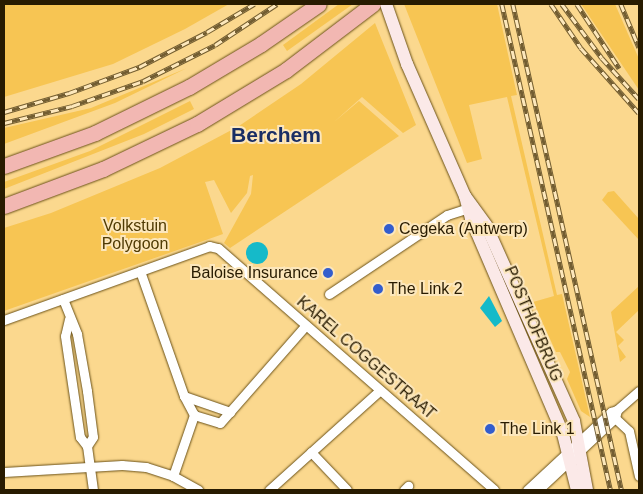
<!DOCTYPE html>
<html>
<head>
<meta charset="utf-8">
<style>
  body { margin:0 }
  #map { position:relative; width:643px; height:494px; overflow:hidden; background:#fbd88e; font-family:Arial,sans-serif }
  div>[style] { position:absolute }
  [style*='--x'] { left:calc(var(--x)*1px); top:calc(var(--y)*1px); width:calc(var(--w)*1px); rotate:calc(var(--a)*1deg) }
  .green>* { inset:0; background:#f7c553 }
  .water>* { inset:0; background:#15bac9 }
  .round { border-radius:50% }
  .roads { filter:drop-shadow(0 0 1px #6b5219) drop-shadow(0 0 1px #6b5219) }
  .street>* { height:9px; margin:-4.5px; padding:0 4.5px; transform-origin:4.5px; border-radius:4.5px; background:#fff }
  .secondary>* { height:12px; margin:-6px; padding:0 6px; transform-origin:6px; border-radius:6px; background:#fbe9e8 }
  .highway>* { height:15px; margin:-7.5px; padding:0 7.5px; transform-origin:7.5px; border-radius:7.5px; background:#f2b7b2 }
  .rail>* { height:4.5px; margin-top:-2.25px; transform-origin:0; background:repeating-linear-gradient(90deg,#fce7bc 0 8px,#725d32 0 16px); box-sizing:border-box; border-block:1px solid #725d32 }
  .dots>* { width:14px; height:14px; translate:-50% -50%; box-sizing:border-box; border:2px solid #fce7bc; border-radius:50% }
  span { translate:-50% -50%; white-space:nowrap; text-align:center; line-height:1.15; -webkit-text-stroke:4px #fce7bc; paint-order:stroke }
  .park-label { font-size:16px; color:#4f3a03 }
  .poi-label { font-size:16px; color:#281b00 }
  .left { translate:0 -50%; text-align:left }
  .right { translate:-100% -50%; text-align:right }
  .street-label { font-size:16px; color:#281b00 }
  .district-label { font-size:21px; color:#192e65; font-weight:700 }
  .frame { position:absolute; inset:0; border:5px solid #281b00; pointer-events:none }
</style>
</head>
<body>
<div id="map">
  <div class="green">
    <div style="clip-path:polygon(4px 4px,229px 4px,185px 29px,113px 64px,4px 97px)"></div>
    <div style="clip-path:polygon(339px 4px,353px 4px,287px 51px,283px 45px)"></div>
    <div style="clip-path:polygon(404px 4px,497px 4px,517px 95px,511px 96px,557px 295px,562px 294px,590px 417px,581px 411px,567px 379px,570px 372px,560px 352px,556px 352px,533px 302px,554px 296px,507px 97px,469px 105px,482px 159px,467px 163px)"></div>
    <div style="clip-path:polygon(581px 4px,615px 4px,639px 59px,639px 90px)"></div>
    <div style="clip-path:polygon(375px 23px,416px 125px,403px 133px,362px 97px,334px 122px,359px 101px,399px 136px,230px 248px,224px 243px,251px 194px,253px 175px,250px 176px,247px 193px,231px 213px,214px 180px,205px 182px,223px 234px,4px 311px,4px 228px,51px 213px,160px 168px,239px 126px,301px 84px)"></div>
    <div style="clip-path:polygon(187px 68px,115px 103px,4px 144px,4px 128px,91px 108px)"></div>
    <div style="clip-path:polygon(190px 101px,194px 109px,144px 134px,4px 189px,4px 182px,90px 151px)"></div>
    <div style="clip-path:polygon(614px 191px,639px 219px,639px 240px,602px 200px,608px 192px)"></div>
    <div style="clip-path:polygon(639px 286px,639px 310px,616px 332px,624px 340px,618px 346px,626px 357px,620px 362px,611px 312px)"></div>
  </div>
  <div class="water">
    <div class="round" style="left:246px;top:242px;width:22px;height:22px"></div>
    <div style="clip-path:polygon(489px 296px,502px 321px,495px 327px,480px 308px)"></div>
  </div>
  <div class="roads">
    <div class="street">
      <div style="--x:140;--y:271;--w:133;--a:70.6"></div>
      <div style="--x:184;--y:396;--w:21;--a:62"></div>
      <div style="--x:329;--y:294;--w:142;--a:-33.8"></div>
      <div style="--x:447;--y:215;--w:28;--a:-18"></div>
      <div style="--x:63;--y:299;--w:38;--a:68"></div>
      <div style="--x:77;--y:334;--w:58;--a:80"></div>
      <div style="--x:87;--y:391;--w:46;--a:82.6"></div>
      <div style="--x:93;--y:437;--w:11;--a:124"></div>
      <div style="--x:69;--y:319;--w:17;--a:103"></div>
      <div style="--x:65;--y:336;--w:102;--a:81.6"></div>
      <div style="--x:80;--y:437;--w:11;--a:52"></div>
      <div style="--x:87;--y:446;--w:44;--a:82.2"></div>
      <div style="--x:4;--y:320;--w:218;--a:-19.8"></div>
      <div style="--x:209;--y:246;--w:9;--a:13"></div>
      <div style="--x:218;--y:248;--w:367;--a:41.2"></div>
      <div style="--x:184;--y:396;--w:49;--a:19.2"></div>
      <div style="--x:194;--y:415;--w:27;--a:17"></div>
      <div style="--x:220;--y:423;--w:130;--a:-48.7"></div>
      <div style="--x:615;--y:418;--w:19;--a:43"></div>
      <div style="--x:629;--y:431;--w:46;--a:77.5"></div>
      <div style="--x:311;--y:452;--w:52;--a:46.5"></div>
      <div style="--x:4;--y:472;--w:118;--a:-3.4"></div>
      <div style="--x:122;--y:465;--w:24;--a:5"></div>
      <div style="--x:146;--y:467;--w:28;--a:18"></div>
      <div style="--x:173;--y:476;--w:29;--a:29"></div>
      <div style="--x:173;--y:476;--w:65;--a:-71"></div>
      <div style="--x:269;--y:490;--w:149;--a:-42"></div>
      <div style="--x:404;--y:490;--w:6;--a:-45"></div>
      <div style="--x:527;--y:490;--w:115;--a:-42.9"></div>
      <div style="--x:611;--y:412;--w:6;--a:-18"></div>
      <div style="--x:617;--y:410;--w:29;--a:-41"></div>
      <div style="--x:538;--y:490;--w:105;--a:-43.1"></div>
      <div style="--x:615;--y:418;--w:8;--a:-76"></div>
    </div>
    <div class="secondary">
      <div style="--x:386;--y:4;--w:64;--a:70.7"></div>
      <div style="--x:407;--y:64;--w:144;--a:66.3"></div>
      <div style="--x:465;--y:196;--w:24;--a:75"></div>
      <div style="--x:471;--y:219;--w:234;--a:66.8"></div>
      <div style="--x:563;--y:434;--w:58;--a:76"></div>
      <div style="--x:465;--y:196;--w:36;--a:54"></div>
      <div style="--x:486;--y:225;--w:215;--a:65.8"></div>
      <div style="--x:574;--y:421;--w:70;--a:79.3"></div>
    </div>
    <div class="highway">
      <div style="--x:4;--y:166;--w:97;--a:-19.9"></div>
      <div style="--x:95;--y:133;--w:105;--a:-26.1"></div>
      <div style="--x:189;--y:87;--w:84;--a:-30.8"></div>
      <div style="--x:261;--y:44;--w:70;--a:-34.6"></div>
      <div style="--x:4;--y:206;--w:106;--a:-20.5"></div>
      <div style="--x:103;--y:169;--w:104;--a:-25.6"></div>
      <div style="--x:197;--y:124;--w:104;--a:-31.2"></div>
      <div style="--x:286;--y:70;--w:109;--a:-37.2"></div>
    </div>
  </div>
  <div class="rail">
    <div style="--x:502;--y:4;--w:498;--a:77.4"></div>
    <div style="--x:513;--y:4;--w:498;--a:77.4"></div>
    <div style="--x:551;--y:4;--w:53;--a:55.7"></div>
    <div style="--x:581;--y:48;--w:87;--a:48.3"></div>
    <div style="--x:562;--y:4;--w:67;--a:53.5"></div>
    <div style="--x:602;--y:58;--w:55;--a:47.9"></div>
    <div style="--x:577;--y:4;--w:77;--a:56.7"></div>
    <div style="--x:621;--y:4;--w:47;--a:67.3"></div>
    <div style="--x:4;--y:112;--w:68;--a:-16.3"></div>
    <div style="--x:69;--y:93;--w:75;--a:-20.4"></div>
    <div style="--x:139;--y:67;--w:76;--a:-27.2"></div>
    <div style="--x:207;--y:32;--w:55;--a:-30.8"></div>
    <div style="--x:4;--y:123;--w:70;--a:-14"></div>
    <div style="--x:72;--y:106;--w:75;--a:-19.4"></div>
    <div style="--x:143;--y:81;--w:80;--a:-26.6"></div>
    <div style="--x:215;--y:45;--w:74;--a:-33.5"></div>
  </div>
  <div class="dots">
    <div style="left:389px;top:229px;background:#335dcd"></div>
    <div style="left:328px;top:273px;background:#335dcd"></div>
    <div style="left:378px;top:289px;background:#335dcd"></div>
    <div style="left:490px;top:429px;background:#335dcd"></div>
  </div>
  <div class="park-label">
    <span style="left:135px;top:235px">Volkstuin<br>Polygoon</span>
  </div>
  <div class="poi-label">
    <span class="left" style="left:399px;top:229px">Cegeka (Antwerp)</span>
    <span class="right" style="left:318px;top:273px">Baloise Insurance</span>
    <span class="left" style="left:388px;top:289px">The Link 2</span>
    <span class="left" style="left:500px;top:429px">The Link 1</span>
  </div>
  <div class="street-label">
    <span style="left:533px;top:324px;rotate:67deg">POSTHOFBRUG</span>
    <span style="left:366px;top:358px;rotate:41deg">KAREL COGGESTRAAT</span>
  </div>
  <div class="district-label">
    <span style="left:276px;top:135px">Berchem</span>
  </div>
  <div class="frame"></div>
</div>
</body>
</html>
